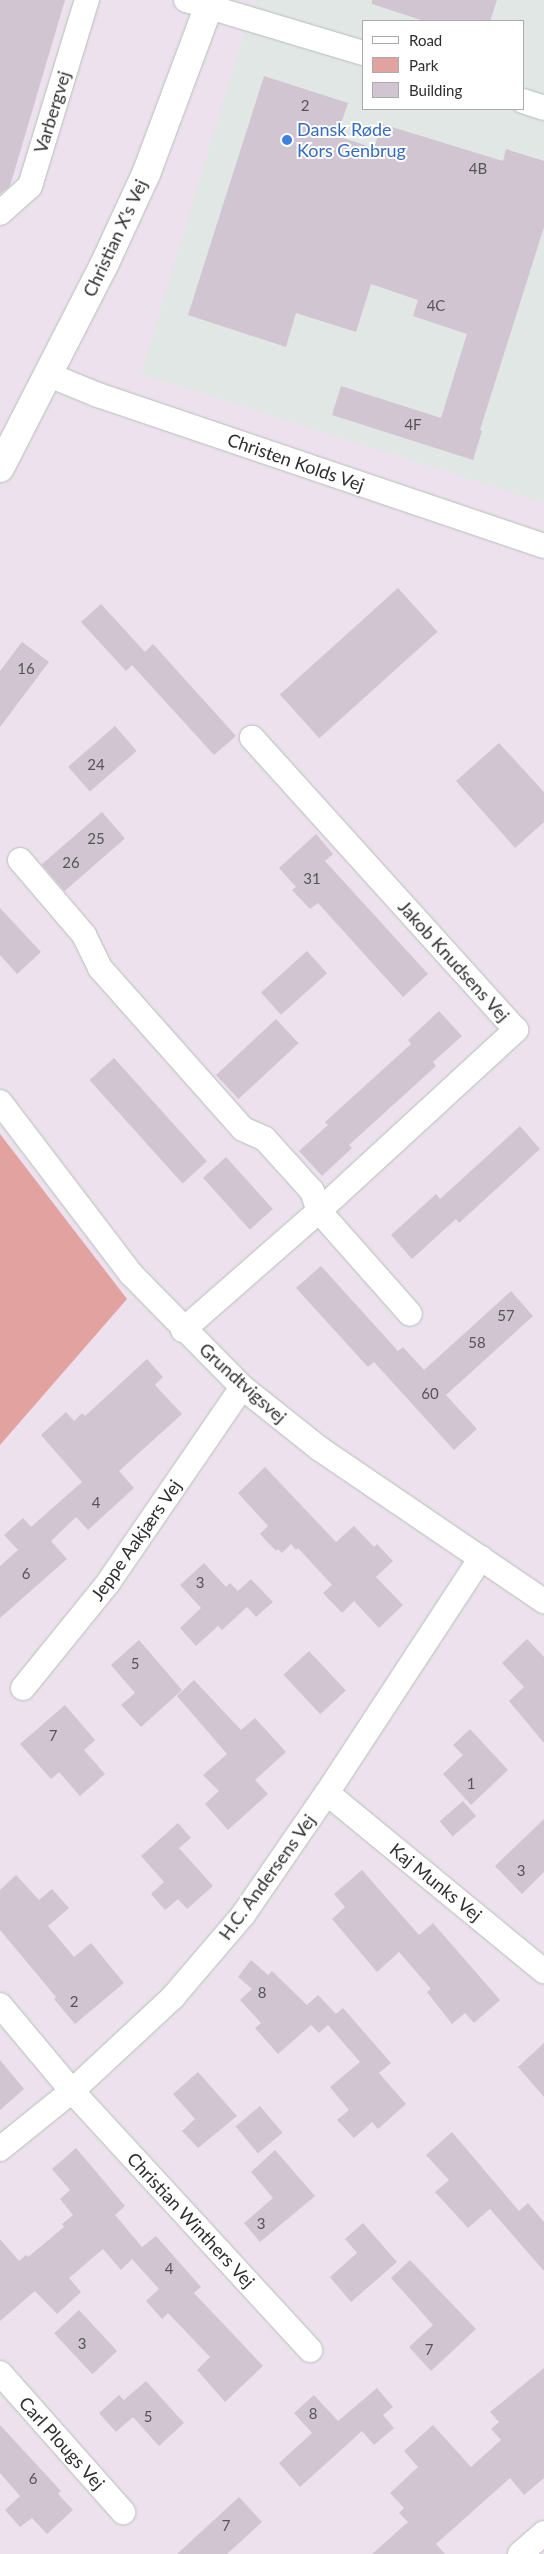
<!DOCTYPE html>
<html>
<head>
<meta charset="utf-8">
<style>
  body { margin:0 }
  #map { position:relative; width:544px; height:2554px; overflow:hidden; background:#ede1ee; font-family:Lato,sans-serif }
  div>[style] { position:absolute }
  [style*='--x'] { left:calc(var(--x)*1px); top:calc(var(--y)*1px); width:calc(var(--w)*1px); rotate:calc(var(--a)*1deg) }
  .industrial>* { inset:0; background:#e1e7e5 }
  .green>* { inset:0; background:#e2a2a0 }
  .building>* { inset:0; background:#d1c5d1; transform-origin:0 0 }
  .roads { filter:drop-shadow(0 0 1px #b4c0b7) drop-shadow(0 0 1px #b4c0b7) }
  .street>* { height:24px; margin:-12px; padding:0 12px; transform-origin:12px; border-radius:12px; background:#fff }
  .secondary>* { height:28px; margin:-14px; padding:0 14px; transform-origin:14px; border-radius:14px; background:#fff }
  .dots>* { width:14px; height:14px; translate:-50% -50%; box-sizing:border-box; border:2px solid #fff; border-radius:50% }
  span { translate:-50% -50%; white-space:nowrap; text-align:center; line-height:1.15; -webkit-text-stroke:4px #fff; paint-order:stroke }
  .number-label { font-size:15px; color:#575457 }
  .number-label span { -webkit-text-stroke-width:0 }
  .street-label { font-size:18px; color:#2e2e2e }
  .shop-label { font-size:18px; color:#366cbe }
  .left { translate:0 -50%; text-align:left }
  .legend { position:absolute; left:362px; top:20px; width:162px; height:90px; box-sizing:border-box; background:#fff; border:1px solid #ababab; margin:0; padding:6px 9px; list-style:none; font-size:15px; color:#2e2e2e }
  .legend li { display:flex; align-items:center; gap:10px; height:25px }
  .legend b { width:25px; border:1px solid #ababab }
</style>
</head>
<body>
<div id="map">
  <div class="industrial">
    <div style="clip-path:polygon(evenodd,254px 0,544px 0,544px 503px,141px 374px,254px 0,363px 21px,523px 21px,523px 109px,363px 109px,363px 21px)"></div>
  </div>
  <div class="green">
    <div style="clip-path:polygon(0 1134px,127px 1299px,0 1445px)"></div>
  </div>
  <div class="building">
    <div style="clip-path:polygon(0 0,65px 0,10px 186px,0 194px)"></div>
    <div style="clip-path:polygon(372px 0,497px 0,490px 21px,424px 21px,372px 4px)"></div>
    <div style="clip-path:polygon(264px 76px,348px 103px,337px 136px,374px 148px,382px 124px,503px 161px,506px 149px,544px 161px,544px 227px,480px 430px,482px 431px,473px 460px,332px 415px,341px 386px,441px 418px,467px 334px,413px 316px,418px 300px,371px 284px,356px 332px,296px 313px,286px 347px,188px 315px)"></div>
    <div style="left:398px;top:588px;width:59px;height:159px;rotate:48deg"></div>
    <div style="clip-path:polygon(101px 604px,145px 652px,153px 644px,236px 736px,214px 755px,132px 665px,126px 671px,81px 622px)"></div>
    <div style="clip-path:polygon(22px 642px,49px 662px,0 727px,0 671px)"></div>
    <div style="left:115px;top:726px;width:33px;height:62px;rotate:49deg"></div>
    <div style="clip-path:polygon(499px 743px,544px 792px,544px 822px,515px 848px,456px 781px)"></div>
    <div style="left:102px;top:812px;width:35px;height:80px;rotate:49deg"></div>
    <div style="clip-path:polygon(316px 834px,333px 854px,325px 861px,428px 974px,403px 997px,318px 903px,310px 909px,292px 890px,296px 887px,279px 868px)"></div>
    <div style="clip-path:polygon(0 908px,41px 952px,17px 974px,0 955px)"></div>
    <div style="left:307px;top:951px;width:30px;height:62px;rotate:48deg"></div>
    <div style="clip-path:polygon(439px 1011px,462px 1036px,433px 1062px,436px 1066px,349px 1145px,352px 1148px,322px 1176px,299px 1151px,328px 1125px,325px 1122px,411px 1044px,408px 1040px)"></div>
    <div style="left:276px;top:1019px;width:33px;height:82px;rotate:47deg"></div>
    <div style="left:114px;top:1058px;width:139px;height:33px;rotate:48deg"></div>
    <div style="clip-path:polygon(520px 1126px,540px 1149px,459px 1223px,456px 1219px,412px 1259px,391px 1235px,436px 1194px,440px 1199px)"></div>
    <div style="left:226px;top:1157px;width:70px;height:31px;rotate:48deg"></div>
    <div style="clip-path:polygon(321px 1266px,398px 1351px,403px 1347px,424px 1370px,511px 1291px,533px 1316px,446px 1395px,477px 1429px,454px 1450px,374px 1362px,368px 1367px,296px 1288px)"></div>
    <div style="clip-path:polygon(147px 1359px,163px 1377px,155px 1385px,182px 1414px,119px 1471px,134px 1488px,88px 1530px,76px 1517px,51px 1541px,67px 1559px,0 1618px,0 1566px,18px 1550px,4px 1535px,23px 1518px,31px 1527px,82px 1482px,41px 1435px,66px 1412px,74px 1421px,82px 1413px,85px 1416px)"></div>
    <div style="clip-path:polygon(265px 1467px,336px 1542px,354px 1526px,374px 1547px,377px 1544px,393px 1561px,376px 1577px,403px 1605px,379px 1628px,354px 1601px,342px 1613px,323px 1593px,332px 1585px,298px 1548px,296px 1550px,291px 1544px,282px 1553px,278px 1549px,276px 1551px,260px 1534px,268px 1526px,238px 1493px)"></div>
    <div style="clip-path:polygon(204px 1563px,226px 1587px,230px 1583px,238px 1591px,251px 1579px,273px 1602px,256px 1617px,247px 1607px,222px 1630px,218px 1626px,196px 1646px,180px 1628px,201px 1608px,180px 1585px)"></div>
    <div style="clip-path:polygon(527px 1639px,544px 1657px,544px 1743px,509px 1701px,524px 1687px,502px 1663px)"></div>
    <div style="clip-path:polygon(139px 1640px,182px 1690px,141px 1727px,121px 1705px,135px 1693px,111px 1665px)"></div>
    <div style="left:309px;top:1651px;width:54px;height:35px;rotate:47deg"></div>
    <div style="clip-path:polygon(194px 1680px,241px 1730px,255px 1718px,286px 1752px,255px 1780px,268px 1794px,228px 1830px,205px 1804px,219px 1791px,203px 1775px,227px 1754px,177px 1696px)"></div>
    <div style="clip-path:polygon(65px 1705px,95px 1740px,84px 1750px,105px 1774px,80px 1796px,59px 1772px,51px 1779px,20px 1744px)"></div>
    <div style="clip-path:polygon(470px 1729px,508px 1770px,471px 1805px,443px 1774px,463px 1755px,453px 1745px)"></div>
    <div style="left:463px;top:1801px;width:20px;height:31px;rotate:49deg"></div>
    <div style="clip-path:polygon(544px 1819px,544px 1872px,522px 1894px,495px 1866px)"></div>
    <div style="clip-path:polygon(178px 1823px,191px 1838px,179px 1848px,213px 1886px,187px 1909px,178px 1899px,165px 1910px,151px 1894px,164px 1882px,141px 1856px)"></div>
    <div style="clip-path:polygon(362px 1870px,419px 1935px,433px 1923px,500px 2000px,474px 2023px,465px 2013px,452px 2024px,427px 1992px,431px 1989px,399px 1952px,377px 1972px,332px 1919px,345px 1907px,334px 1894px)"></div>
    <div style="clip-path:polygon(16px 1875px,39px 1900px,52px 1889px,69px 1908px,48px 1926px,74px 1957px,91px 1943px,124px 1983px,75px 2024px,54px 1999px,56px 1997px,0 1930px,0 1890px)"></div>
    <div style="clip-path:polygon(251px 1960px,268px 1975px,272px 1971px,307px 2005px,318px 1995px,336px 2014px,343px 2008px,391px 2063px,379px 2073px,406px 2104px,378px 2129px,372px 2122px,354px 2138px,337px 2120px,349px 2110px,330px 2087px,360px 2062px,328px 2025px,319px 2033px,311px 2025px,278px 2054px,255px 2028px,261px 2023px,240px 2000px,252px 1989px,238px 1977px)"></div>
    <div style="clip-path:polygon(544px 2043px,544px 2097px,518px 2067px)"></div>
    <div style="clip-path:polygon(0 2060px,24px 2089px,0 2110px)"></div>
    <div style="clip-path:polygon(198px 2072px,237px 2116px,198px 2148px,182px 2131px,195px 2119px,173px 2094px)"></div>
    <div style="left:260px;top:2106px;width:35px;height:32px;rotate:50deg"></div>
    <div style="clip-path:polygon(452px 2132px,519px 2211px,528px 2203px,544px 2222px,544px 2271px,490px 2209px,468px 2228px,435px 2192px,449px 2180px,426px 2155px)"></div>
    <div style="clip-path:polygon(76px 2148px,125px 2206px,115px 2215px,142px 2247px,156px 2236px,201px 2287px,194px 2293px,263px 2366px,225px 2402px,197px 2370px,210px 2357px,168px 2313px,162px 2319px,146px 2301px,159px 2289px,132px 2259px,121px 2270px,103px 2249px,69px 2278px,81px 2292px,57px 2314px,35px 2291px,0 2321px,0 2239px,19px 2261px,26px 2255px,28px 2257px,64px 2227px,62px 2224px,73px 2215px,60px 2199px,70px 2190px,52px 2169px)"></div>
    <div style="clip-path:polygon(275px 2150px,315px 2196px,260px 2242px,244px 2223px,273px 2198px,251px 2172px)"></div>
    <div style="clip-path:polygon(363px 2223px,397px 2262px,351px 2302px,330px 2277px,357px 2253px,345px 2239px)"></div>
    <div style="clip-path:polygon(410px 2260px,476px 2329px,431px 2371px,409px 2347px,433px 2325px,391px 2278px)"></div>
    <div style="left:79px;top:2310px;width:56px;height:34px;rotate:47deg"></div>
    <div style="clip-path:polygon(544px 2368px,544px 2478px,524px 2495px,510px 2478px,436px 2544px,445px 2554px,372px 2554px,408px 2522px,399px 2513px,404px 2508px,390px 2493px,418px 2467px,404px 2451px,433px 2425px,471px 2467px,501px 2440px,491px 2429px,499px 2422px,490px 2412px)"></div>
    <div style="clip-path:polygon(146px 2381px,184px 2423px,159px 2446px,133px 2417px,116px 2432px,99px 2413px,119px 2395px,124px 2400px)"></div>
    <div style="clip-path:polygon(377px 2388px,393px 2407px,383px 2415px,394px 2428px,374px 2445px,362px 2431px,300px 2487px,279px 2463px,312px 2433px,294px 2413px,314px 2395px,338px 2421px)"></div>
    <div style="clip-path:polygon(0 2425px,61px 2491px,58px 2494px,73px 2510px,47px 2534px,32px 2518px,20px 2527px,5px 2510px,20px 2496px,0 2473px)"></div>
    <div style="clip-path:polygon(239px 2497px,262px 2522px,227px 2554px,177px 2554px)"></div>
  </div>
  <div class="roads">
    <div class="street">
      <div style="--x:186;--y:0;--w:185;--a:16.7"></div>
      <div style="--x:523;--y:101;--w:22;--a:18"></div>
      <div style="--x:0;--y:213;--w:40;--a:-42"></div>
      <div style="--x:30;--y:186;--w:195;--a:-73"></div>
      <div style="--x:49;--y:375;--w:53;--a:22.2"></div>
      <div style="--x:98;--y:395;--w:471;--a:18.7"></div>
      <div style="--x:20;--y:860;--w:99;--a:49.5"></div>
      <div style="--x:84;--y:935;--w:37;--a:64"></div>
      <div style="--x:100;--y:968;--w:215;--a:48.4"></div>
      <div style="--x:243;--y:1129;--w:24;--a:24"></div>
      <div style="--x:265;--y:1139;--w:70;--a:47.9"></div>
      <div style="--x:312;--y:1191;--w:21;--a:71"></div>
      <div style="--x:319;--y:1211;--w:137;--a:48.5"></div>
      <div style="--x:0;--y:1102;--w:216;--a:52.7"></div>
      <div style="--x:131;--y:1274;--w:158;--a:45.5"></div>
      <div style="--x:242;--y:1387;--w:100;--a:38.5"></div>
      <div style="--x:320;--y:1449;--w:271;--a:34.2"></div>
      <div style="--x:183;--y:1330;--w:181;--a:-41.2"></div>
      <div style="--x:319;--y:1211;--w:268;--a:-42.6"></div>
      <div style="--x:516;--y:1030;--w:394;--a:-132.1"></div>
      <div style="--x:23;--y:1688;--w:135;--a:-51"></div>
      <div style="--x:108;--y:1583;--w:237;--a:-55.6"></div>
      <div style="--x:327;--y:1793;--w:281;--a:39.4"></div>
      <div style="--x:0;--y:2005;--w:112;--a:50.1"></div>
      <div style="--x:72;--y:2091;--w:352;--a:47.4"></div>
      <div style="--x:0;--y:2149;--w:92;--a:-38.9"></div>
      <div style="--x:72;--y:2091;--w:138;--a:-42.9"></div>
      <div style="--x:173;--y:1997;--w:108;--a:-49.5"></div>
      <div style="--x:243;--y:1915;--w:148;--a:-55.5"></div>
      <div style="--x:327;--y:1793;--w:281;--a:-56.8"></div>
      <div style="--x:0;--y:2373;--w:186;--a:48.5"></div>
      <div style="--x:520;--y:2554;--w:32;--a:-41"></div>
    </div>
    <div class="secondary">
      <div style="--x:0;--y:468;--w:230;--a:-62.9"></div>
      <div style="--x:105;--y:263;--w:98;--a:-65.3"></div>
      <div style="--x:146;--y:174;--w:186;--a:-69.5"></div>
    </div>
  </div>
  <div class="dots">
    <div style="left:287px;top:140px;background:#3f7fe0"></div>
  </div>
  <div class="number-label">
    <span style="left:305px;top:106px">2</span>
    <span style="left:478px;top:169px">4B</span>
    <span style="left:436px;top:306px">4C</span>
    <span style="left:413px;top:425px">4F</span>
    <span style="left:26px;top:669px">16</span>
    <span style="left:96px;top:765px">24</span>
    <span style="left:96px;top:839px">25</span>
    <span style="left:71px;top:863px">26</span>
    <span style="left:312px;top:879px">31</span>
    <span style="left:506px;top:1316px">57</span>
    <span style="left:477px;top:1343px">58</span>
    <span style="left:430px;top:1394px">60</span>
    <span style="left:96px;top:1503px">4</span>
    <span style="left:26px;top:1574px">6</span>
    <span style="left:200px;top:1583px">3</span>
    <span style="left:135px;top:1664px">5</span>
    <span style="left:53px;top:1736px">7</span>
    <span style="left:471px;top:1784px">1</span>
    <span style="left:521px;top:1871px">3</span>
    <span style="left:262px;top:1993px">8</span>
    <span style="left:74px;top:2002px">2</span>
    <span style="left:261px;top:2224px">3</span>
    <span style="left:169px;top:2269px">4</span>
    <span style="left:82px;top:2344px">3</span>
    <span style="left:429px;top:2350px">7</span>
    <span style="left:313px;top:2414px">8</span>
    <span style="left:148px;top:2417px">5</span>
    <span style="left:33px;top:2479px">6</span>
    <span style="left:226px;top:2526px">7</span>
  </div>
  <div class="street-label">
    <span style="left:52px;top:112px;rotate:-73deg">Varbergvej</span>
    <span style="left:115px;top:238px;rotate:-65deg">Christian X's Vej</span>
    <span style="left:296px;top:462px;rotate:19deg">Christen Kolds Vej</span>
    <span style="left:454px;top:961px;rotate:48deg">Jakob Knudsens Vej</span>
    <span style="left:243px;top:1383px;rotate:42deg">Grundtvigsvej</span>
    <span style="left:136px;top:1540px;rotate:-55deg">Jeppe Aakjærs Vej</span>
    <span style="left:267px;top:1877px;rotate:-54deg">H.C. Andersens Vej</span>
    <span style="left:436px;top:1882px;rotate:39deg">Kaj Munks Vej</span>
    <span style="left:191px;top:2220px;rotate:47deg">Christian Winthers Vej</span>
    <span style="left:62px;top:2443px;rotate:48deg">Carl Plougs Vej</span>
  </div>
  <div class="shop-label">
    <span class="left" style="left:297px;top:140px">Dansk Røde<br>Kors Genbrug</span>
  </div>
  <ul class="legend">
  <li><b style="height:6px;background:#fff"></b>Road</li>
  <li><b style="height:14px;background:#e2a2a0"></b>Park</li>
  <li><b style="height:14px;background:#d1c5d1"></b>Building</li>
  </ul>
</div>
</body>
</html>
